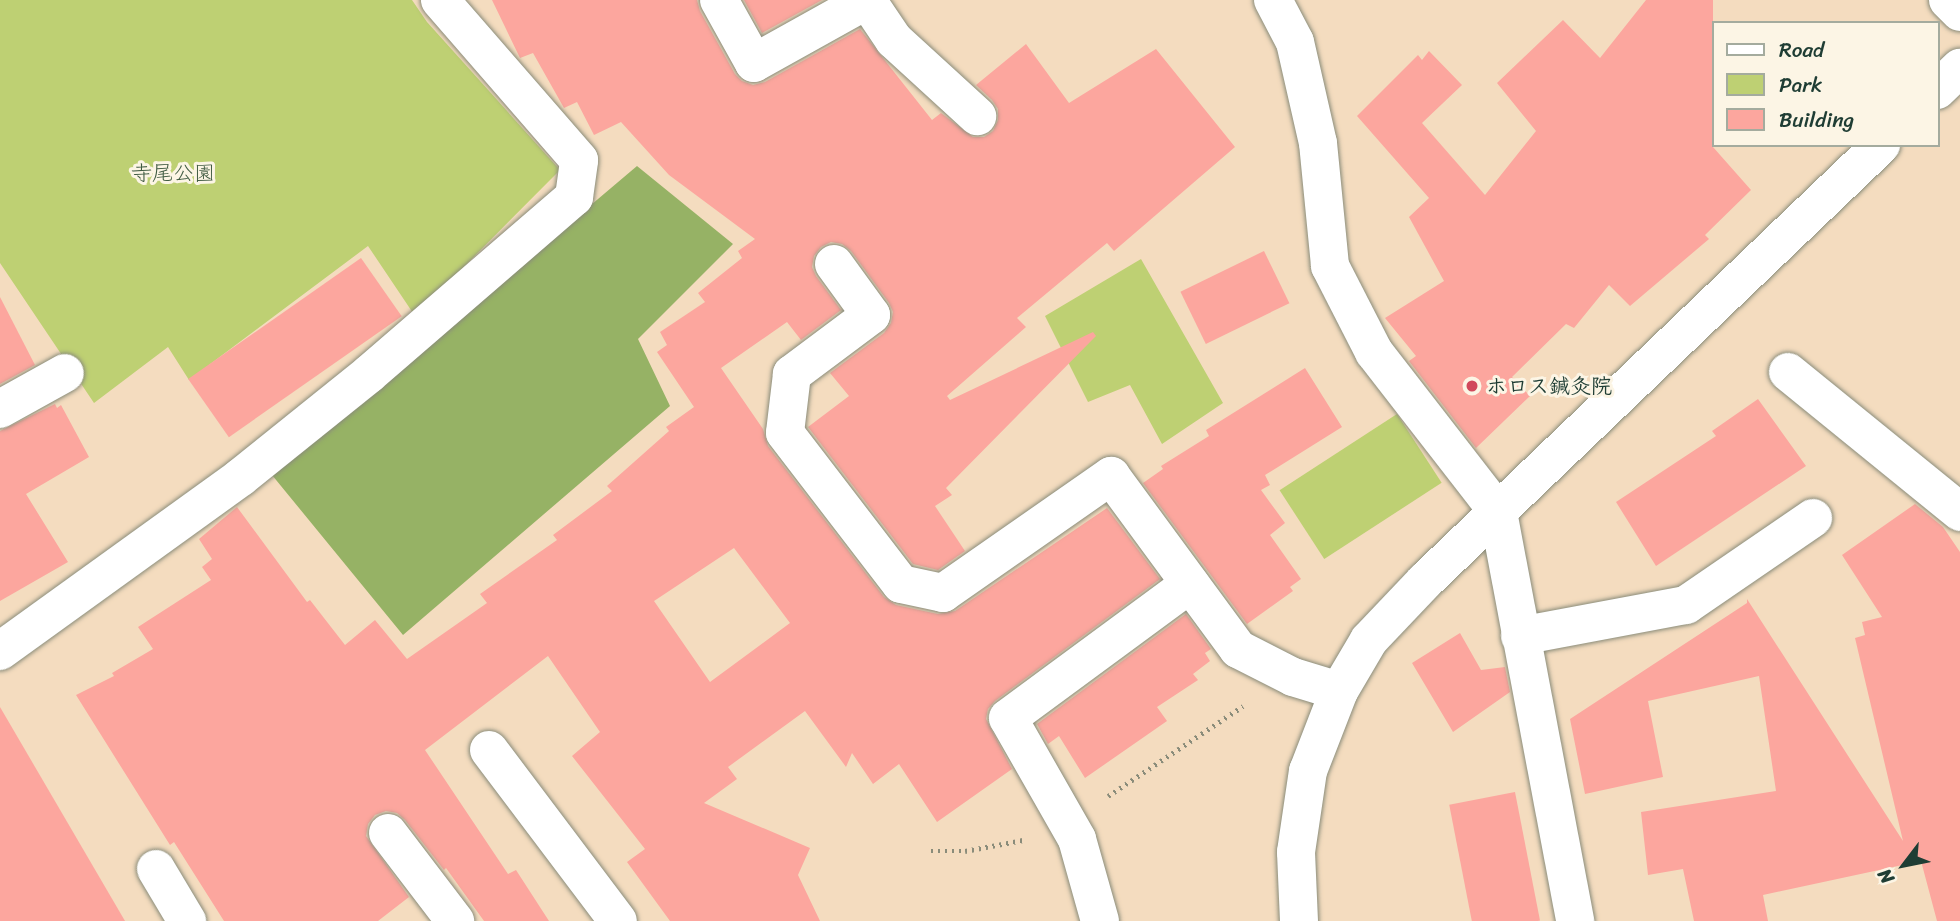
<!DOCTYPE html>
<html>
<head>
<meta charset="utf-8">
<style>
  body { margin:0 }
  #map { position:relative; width:1960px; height:921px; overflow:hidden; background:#f4dcbf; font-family:Sriracha,"Klee One",sans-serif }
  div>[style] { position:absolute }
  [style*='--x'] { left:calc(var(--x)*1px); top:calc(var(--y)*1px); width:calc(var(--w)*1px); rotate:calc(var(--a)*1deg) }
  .green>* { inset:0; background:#bed073; transform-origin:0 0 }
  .forest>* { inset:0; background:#96b265 }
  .building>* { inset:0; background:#fca69e; transform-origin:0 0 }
  .path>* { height:4.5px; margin-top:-2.25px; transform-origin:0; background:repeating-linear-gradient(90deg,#8a8c7a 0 2px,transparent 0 7px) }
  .roads { filter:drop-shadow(0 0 2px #8a8c7a) drop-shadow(0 0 2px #8a8c7a) }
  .minor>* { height:38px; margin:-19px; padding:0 19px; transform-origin:19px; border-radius:19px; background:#fff }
  .dots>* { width:19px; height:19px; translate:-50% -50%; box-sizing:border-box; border:4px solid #fcf5e5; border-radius:50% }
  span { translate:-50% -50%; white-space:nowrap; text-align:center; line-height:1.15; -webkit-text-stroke:6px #fcf5e5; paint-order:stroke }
  .park-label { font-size:21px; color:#3f5a41 }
  .poi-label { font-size:21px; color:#1f3d34; font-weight:700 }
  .left { translate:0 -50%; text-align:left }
  .legend { position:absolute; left:1712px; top:21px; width:228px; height:126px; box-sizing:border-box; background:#fcf5e5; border:2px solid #a4ab9e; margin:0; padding:9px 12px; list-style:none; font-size:21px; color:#1f3d34 }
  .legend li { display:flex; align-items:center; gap:14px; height:35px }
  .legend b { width:35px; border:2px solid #a4ab9e }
  .north { position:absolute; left:1869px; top:830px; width:70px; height:70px; -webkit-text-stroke:5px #fcf5e5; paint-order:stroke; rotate:238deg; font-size:19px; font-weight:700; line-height:28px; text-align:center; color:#1f3d34 }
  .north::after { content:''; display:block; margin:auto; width:24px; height:32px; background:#1f3d34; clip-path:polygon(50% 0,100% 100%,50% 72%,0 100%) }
</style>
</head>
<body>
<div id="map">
  <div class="green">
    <div style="clip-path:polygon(0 0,412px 0,427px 22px,560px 170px,415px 316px,368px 246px,189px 380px,168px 347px,94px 403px,0 263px)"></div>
    <div style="clip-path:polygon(1141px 259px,1223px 403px,1162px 444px,1130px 385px,1088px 402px,1045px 316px)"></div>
    <div style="left:1397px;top:414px;width:82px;height:140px;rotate:57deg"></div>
  </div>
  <div class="forest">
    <div style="clip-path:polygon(637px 166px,733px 244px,638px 339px,670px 406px,403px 635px,272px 475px)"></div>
  </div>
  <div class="building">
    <div style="clip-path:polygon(evenodd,492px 0,697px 0,700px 11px,735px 74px,742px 81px,753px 85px,765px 82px,860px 29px,932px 120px,941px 113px,973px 137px,984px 137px,993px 131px,998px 120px,998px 109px,992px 100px,976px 85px,1026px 44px,1069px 103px,1156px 49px,1235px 147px,1114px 251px,1107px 243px,1017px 318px,1026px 327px,947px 396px,950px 400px,1093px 332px,1096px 336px,946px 488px,952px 495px,935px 506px,965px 551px,938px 570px,913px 564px,808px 427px,849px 396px,830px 373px,884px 333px,891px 323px,893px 312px,889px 303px,851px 251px,842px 244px,831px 242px,821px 247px,814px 256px,812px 267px,816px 276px,841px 310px,801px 340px,787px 322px,721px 368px,763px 429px,768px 446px,884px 597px,896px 605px,938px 614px,955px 611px,1107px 508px,1160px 579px,995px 701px,988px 709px,986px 719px,1012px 769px,937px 822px,899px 764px,873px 784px,852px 753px,846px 767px,805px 711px,728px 767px,737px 779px,704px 803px,810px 848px,798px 875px,820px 921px,670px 921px,627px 862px,645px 849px,572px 756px,600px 732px,548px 656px,425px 750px,508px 874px,516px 870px,549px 921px,484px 921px,446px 868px,444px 870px,405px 820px,397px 813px,386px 811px,375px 815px,368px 824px,366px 836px,409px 897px,378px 921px,224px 921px,174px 842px,170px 845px,76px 695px,114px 676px,112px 673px,153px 649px,138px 627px,211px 580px,202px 567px,212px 559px,199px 539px,237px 507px,307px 602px,310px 600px,345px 645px,375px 620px,407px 659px,487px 603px,480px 594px,557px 540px,553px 535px,612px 491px,607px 486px,669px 431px,666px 427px,694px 407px,657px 352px,667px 345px,660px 332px,705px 302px,698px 293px,742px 258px,738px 251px,755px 239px,669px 175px,621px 122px,594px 135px,577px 102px,564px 108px,533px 53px,520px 58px,492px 0,734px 548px,790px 623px,710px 682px,654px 601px,734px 548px)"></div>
    <div style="clip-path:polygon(744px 0,822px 0,762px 33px)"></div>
    <div style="clip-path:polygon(1646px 0,1713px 0,1713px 147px,1751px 190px,1705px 235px,1709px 239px,1630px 306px,1609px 285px,1574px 328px,1566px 324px,1512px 377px,1530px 396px,1476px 448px,1409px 361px,1416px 356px,1385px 318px,1444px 281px,1409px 217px,1429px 198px,1357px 116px,1418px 55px,1422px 60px,1429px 51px,1462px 85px,1422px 123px,1485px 195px,1536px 131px,1497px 83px,1563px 20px,1600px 58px)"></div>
    <div style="left:1264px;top:251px;width:58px;height:93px;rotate:64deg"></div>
    <div style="left:361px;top:258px;width:71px;height:211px;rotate:55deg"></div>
    <div style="clip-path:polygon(0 297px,35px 365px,0 384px)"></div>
    <div style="clip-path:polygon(1305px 368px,1342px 427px,1265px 475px,1270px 485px,1261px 490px,1285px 523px,1270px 535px,1301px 579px,1290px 587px,1293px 591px,1247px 624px,1143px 483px,1163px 469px,1161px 466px,1209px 436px,1206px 430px)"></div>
    <div style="clip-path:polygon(1758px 399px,1806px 466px,1656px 566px,1616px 502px,1716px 436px,1712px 431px)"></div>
    <div style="clip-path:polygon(55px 404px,57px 408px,61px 405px,89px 457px,26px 494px,68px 562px,0 601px,0 431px)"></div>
    <div style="clip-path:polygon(1915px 504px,1943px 527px,1960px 552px,1960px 921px,1937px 921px,1921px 861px,1763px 895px,1768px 921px,1694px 921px,1683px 869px,1648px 875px,1641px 812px,1776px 791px,1759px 676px,1648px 701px,1663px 777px,1585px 794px,1570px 719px,1747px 603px,1747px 599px,1903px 841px,1855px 638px,1865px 635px,1862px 622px,1882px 617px,1842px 555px)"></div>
    <div style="clip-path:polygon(1186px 614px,1211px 649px,1205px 653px,1210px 661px,1193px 674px,1198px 680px,1157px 707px,1167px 721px,1085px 778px,1059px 736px,1048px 744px,1037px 724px)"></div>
    <div style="clip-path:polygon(1460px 633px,1481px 670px,1505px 667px,1510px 692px,1453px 732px,1412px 663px)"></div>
    <div style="clip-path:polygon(0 707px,111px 897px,125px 921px,0 921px)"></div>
    <div style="left:1515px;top:792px;width:131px;height:67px;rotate:79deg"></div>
  </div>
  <div class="path">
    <div style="--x:1108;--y:796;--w:162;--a:-33.7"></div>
    <div style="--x:931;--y:851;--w:34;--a:0"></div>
    <div style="--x:965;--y:851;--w:59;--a:-10.7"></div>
  </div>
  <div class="roads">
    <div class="minor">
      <div style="--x:719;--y:0;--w:72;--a:60.9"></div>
      <div style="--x:754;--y:63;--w:129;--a:-29.1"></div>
      <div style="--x:867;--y:0;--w:48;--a:56"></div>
      <div style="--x:894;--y:40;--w:113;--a:42.5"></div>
      <div style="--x:1273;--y:0;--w:47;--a:62.4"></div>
      <div style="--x:1295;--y:42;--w:104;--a:77.2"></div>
      <div style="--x:1318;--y:143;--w:124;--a:84.4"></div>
      <div style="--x:1330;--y:266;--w:97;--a:62.9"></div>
      <div style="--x:1374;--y:352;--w:202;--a:52.2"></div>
      <div style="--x:1498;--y:512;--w:416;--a:79.3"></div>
      <div style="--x:1948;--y:0;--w:17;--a:45"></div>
      <div style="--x:1937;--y:90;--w:32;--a:-44"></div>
      <div style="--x:834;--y:264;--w:63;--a:54"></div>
      <div style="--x:871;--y:315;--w:99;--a:143.2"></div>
      <div style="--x:792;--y:374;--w:59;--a:96.8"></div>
      <div style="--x:785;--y:433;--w:190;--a:52.5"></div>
      <div style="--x:901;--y:584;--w:43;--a:12.1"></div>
      <div style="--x:943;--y:593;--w:205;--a:-34.9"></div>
      <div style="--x:1111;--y:476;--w:215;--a:53.7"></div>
      <div style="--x:1238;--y:649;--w:62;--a:27"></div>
      <div style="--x:1293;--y:677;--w:48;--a:16.9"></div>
      <div style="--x:1788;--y:372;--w:222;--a:39.1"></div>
      <div style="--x:0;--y:409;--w:74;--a:-29"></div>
      <div style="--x:1520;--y:636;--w:169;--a:-10.6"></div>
      <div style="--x:1686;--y:605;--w:154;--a:-34.4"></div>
      <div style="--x:0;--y:651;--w:297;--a:-35.8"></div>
      <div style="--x:241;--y:477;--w:164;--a:-38.8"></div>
      <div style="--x:369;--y:374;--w:271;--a:-40.8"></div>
      <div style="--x:574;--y:197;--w:37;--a:-82"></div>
      <div style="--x:579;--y:160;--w:212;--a:-131"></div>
      <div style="--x:489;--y:750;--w:214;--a:53"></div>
      <div style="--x:388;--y:833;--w:111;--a:52.7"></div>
      <div style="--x:156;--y:869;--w:61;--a:59.2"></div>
      <div style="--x:1100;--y:921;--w:85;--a:-105.7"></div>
      <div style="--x:1077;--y:839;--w:139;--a:-119.7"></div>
      <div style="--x:1008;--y:718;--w:226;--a:-36.4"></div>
      <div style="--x:1299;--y:921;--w:69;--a:-92.5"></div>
      <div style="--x:1296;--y:852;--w:82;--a:-81.6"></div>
      <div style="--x:1308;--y:771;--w:86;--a:-68.8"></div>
      <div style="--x:1339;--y:691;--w:59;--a:-59.5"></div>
      <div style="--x:1369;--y:640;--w:81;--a:-46.5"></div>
      <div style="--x:1425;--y:581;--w:631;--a:-43.72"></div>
    </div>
  </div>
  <div class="dots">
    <div style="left:1472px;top:386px;background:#d1495b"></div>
  </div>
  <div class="park-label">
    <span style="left:173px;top:173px">寺尾公園</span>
  </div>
  <div class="poi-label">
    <span class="left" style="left:1486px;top:386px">ホロス鍼灸院</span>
  </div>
  <ul class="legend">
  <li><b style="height:9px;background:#fff"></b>Road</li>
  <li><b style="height:19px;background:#bed073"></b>Park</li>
  <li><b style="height:19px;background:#fca69e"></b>Building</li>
  </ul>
  <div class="north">N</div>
</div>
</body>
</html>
